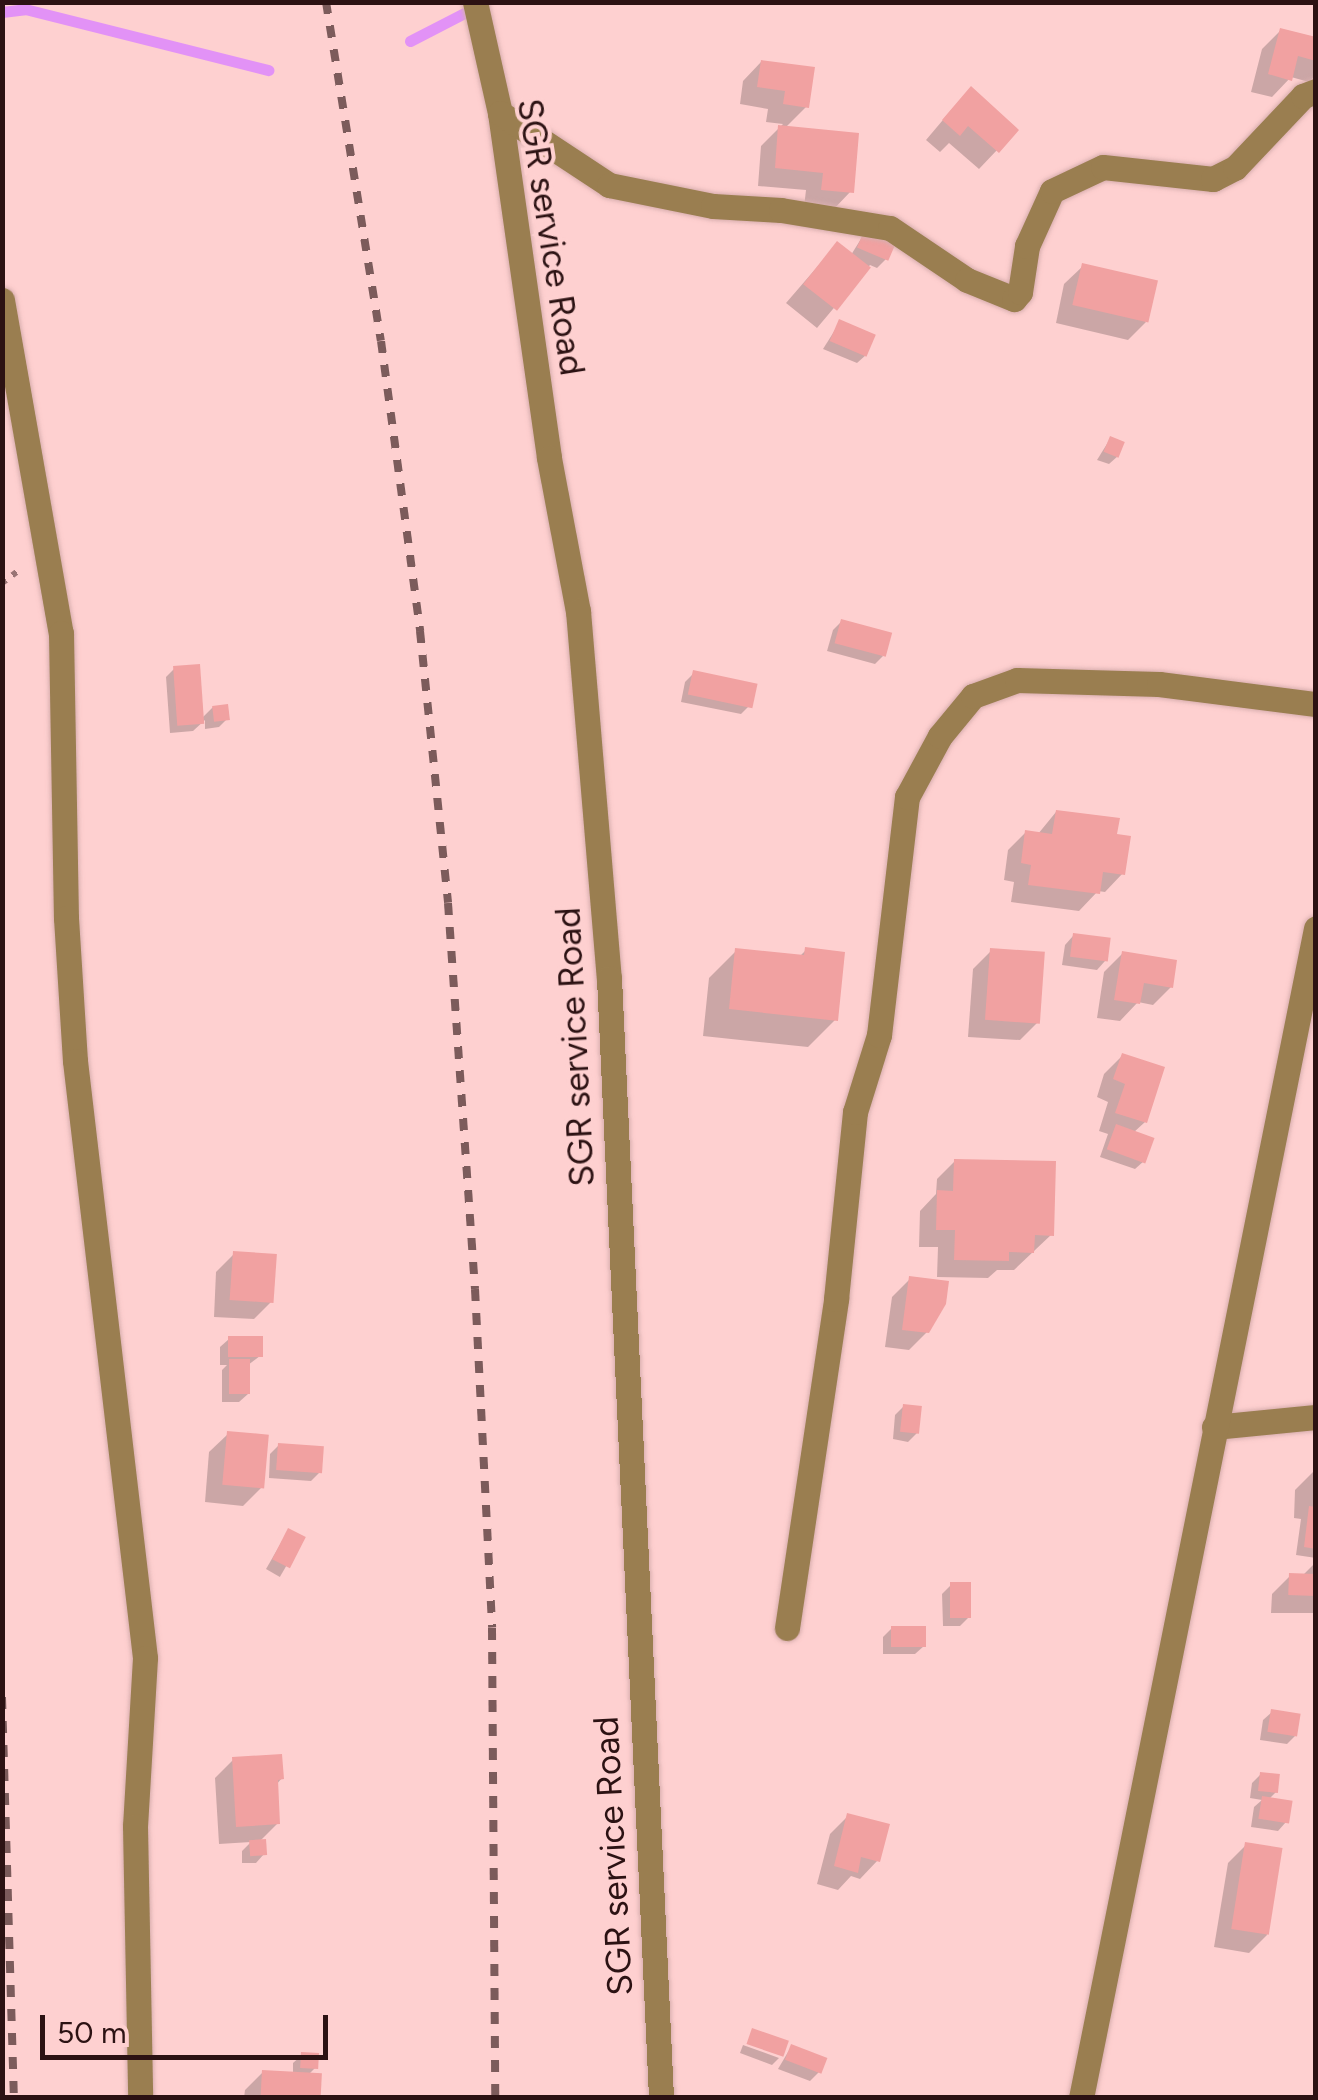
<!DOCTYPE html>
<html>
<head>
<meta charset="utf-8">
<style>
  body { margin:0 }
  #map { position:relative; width:1318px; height:2100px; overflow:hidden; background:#fed0d0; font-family:Figtree,sans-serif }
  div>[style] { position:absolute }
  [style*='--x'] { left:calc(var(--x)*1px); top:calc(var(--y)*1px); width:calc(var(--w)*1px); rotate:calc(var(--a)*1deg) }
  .shadow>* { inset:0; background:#0003; transform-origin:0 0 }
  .stream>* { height:11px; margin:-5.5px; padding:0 5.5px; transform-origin:5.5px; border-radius:5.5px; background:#e292f6 }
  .building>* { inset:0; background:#f1a1a1; transform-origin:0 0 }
  .path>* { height:6px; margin-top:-3px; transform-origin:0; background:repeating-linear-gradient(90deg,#997475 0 5px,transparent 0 13px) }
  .roads { filter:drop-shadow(0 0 2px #d8aeae) drop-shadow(0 0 2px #d8aeae) }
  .minor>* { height:25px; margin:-12.5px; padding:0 12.5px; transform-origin:12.5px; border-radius:12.5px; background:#9a7e50 }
  .rail>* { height:8px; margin-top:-4px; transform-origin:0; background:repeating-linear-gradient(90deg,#7c5b5b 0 12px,transparent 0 24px) }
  span { translate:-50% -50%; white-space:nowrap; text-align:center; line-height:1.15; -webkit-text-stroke:8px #fed0d0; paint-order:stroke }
  .street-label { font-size:35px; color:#2c1213 }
  .frame { position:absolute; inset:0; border:5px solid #2c1213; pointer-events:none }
  .scale { position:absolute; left:40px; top:2015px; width:288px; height:45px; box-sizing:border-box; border:5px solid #2c1213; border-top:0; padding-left:12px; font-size:30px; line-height:35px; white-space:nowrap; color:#2c1213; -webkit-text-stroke:8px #fed0d0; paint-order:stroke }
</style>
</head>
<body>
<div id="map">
  <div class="shadow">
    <div style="clip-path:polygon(1281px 30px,1316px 40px,1316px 75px,1309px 82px,1291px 77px,1272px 97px,1251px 92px,1262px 49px)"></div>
    <div style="clip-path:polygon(761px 62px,807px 106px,785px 128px,851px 191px,833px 210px,804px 207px,806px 190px,758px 186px,761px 146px,783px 124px,766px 122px,768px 109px,740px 104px,743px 81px)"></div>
    <div style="clip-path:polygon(953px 108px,1016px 130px,979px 169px,949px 143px,940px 152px,926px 140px)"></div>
    <div style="clip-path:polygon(864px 234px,886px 259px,877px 268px,870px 265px,817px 328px,786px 303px,837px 244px,851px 255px)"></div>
    <div style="clip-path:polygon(1083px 266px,1146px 322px,1128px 340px,1056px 323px,1064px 284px)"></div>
    <div style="clip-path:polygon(840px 322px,866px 355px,857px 363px,823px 349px)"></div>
    <div style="clip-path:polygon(1110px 439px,1118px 456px,1109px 464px,1097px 460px)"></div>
    <div style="clip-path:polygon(841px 622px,883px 656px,875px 664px,827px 651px,833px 630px)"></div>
    <div style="clip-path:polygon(174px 669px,201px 719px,213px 707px,227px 719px,219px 727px,205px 729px,205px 720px,193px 731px,170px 733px,166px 677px)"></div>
    <div style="clip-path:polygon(694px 673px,749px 706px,741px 714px,681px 702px,685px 682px)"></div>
    <div style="clip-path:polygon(1056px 812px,1114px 836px,1123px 873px,1105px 892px,1098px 891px,1079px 911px,1011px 902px,1014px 882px,1004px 880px,1008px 850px,1026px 832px,1038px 834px)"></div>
    <div style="clip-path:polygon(1073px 936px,1105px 961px,1097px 970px,1062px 965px,1065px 945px)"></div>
    <div style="clip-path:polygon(806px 950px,835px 1020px,808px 1047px,703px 1036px,709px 978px,736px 951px,799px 957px)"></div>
    <div style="clip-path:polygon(991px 951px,1038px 1022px,1020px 1040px,968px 1037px,973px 969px)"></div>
    <div style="clip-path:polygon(1122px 954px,1171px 987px,1153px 1005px,1138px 1002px,1120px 1021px,1097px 1018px,1104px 972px)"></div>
    <div style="clip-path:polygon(1122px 1056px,1145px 1122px,1133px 1133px,1144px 1161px,1135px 1169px,1100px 1157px,1108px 1134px,1099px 1131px,1108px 1102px,1097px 1097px,1104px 1074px)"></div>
    <div style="clip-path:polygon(955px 1161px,1052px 1234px,1014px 1270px,997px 1270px,988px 1278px,937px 1277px,938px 1247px,919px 1247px,920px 1211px,936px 1194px,937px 1179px)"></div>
    <div style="clip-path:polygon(234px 1254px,272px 1301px,254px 1319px,214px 1317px,216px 1272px)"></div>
    <div style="clip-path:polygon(910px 1279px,927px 1332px,909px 1350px,885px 1347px,892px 1297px)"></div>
    <div style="clip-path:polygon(229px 1339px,260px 1356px,248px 1365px,248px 1394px,239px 1402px,222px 1402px,222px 1370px,227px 1365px,220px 1365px,220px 1347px)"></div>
    <div style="clip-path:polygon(904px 1406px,917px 1433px,908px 1442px,893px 1439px,895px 1415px)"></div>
    <div style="clip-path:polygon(228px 1434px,261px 1488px,243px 1506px,205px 1502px,209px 1452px)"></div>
    <div style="clip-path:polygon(279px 1445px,320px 1472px,311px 1481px,269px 1478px,270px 1454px)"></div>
    <div style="clip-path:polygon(1313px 1472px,1316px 1472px,1316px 1558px,1296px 1555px,1301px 1519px,1294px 1518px,1295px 1490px)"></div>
    <div style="left:288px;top:1531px;width:16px;height:44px;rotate:30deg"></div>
    <div style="clip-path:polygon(1316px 1562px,1316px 1613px,1271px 1613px,1272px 1594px,1290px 1576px,1302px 1576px)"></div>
    <div style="clip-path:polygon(951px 1585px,969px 1617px,960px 1626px,943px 1626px,942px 1594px)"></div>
    <div style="clip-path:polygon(892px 1628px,924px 1646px,915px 1654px,883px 1654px,883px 1637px)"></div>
    <div style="clip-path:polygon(1272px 1712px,1295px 1736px,1287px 1744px,1260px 1740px,1263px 1720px)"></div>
    <div style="clip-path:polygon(233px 1760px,282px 1778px,276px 1785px,278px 1823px,259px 1842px,264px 1854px,256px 1863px,242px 1863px,242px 1851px,251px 1842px,219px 1844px,215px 1778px)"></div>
    <div style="clip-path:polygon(1260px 1775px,1276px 1792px,1268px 1800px,1286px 1822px,1278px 1831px,1251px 1827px,1254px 1807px,1262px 1800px,1250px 1798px,1252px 1783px)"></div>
    <div style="clip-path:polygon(848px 1816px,878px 1860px,860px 1879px,851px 1876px,838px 1890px,817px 1884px,830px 1834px)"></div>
    <div style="clip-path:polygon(1246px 1845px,1267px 1935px,1249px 1953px,1214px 1947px,1228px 1863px)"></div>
    <div style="clip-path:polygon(743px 2045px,779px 2058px,772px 2065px,740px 2053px)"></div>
    <div style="clip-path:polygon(791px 2047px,819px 2072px,810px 2081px,778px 2069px)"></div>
    <div style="clip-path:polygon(302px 2055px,315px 2068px,308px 2075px,318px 2098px,244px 2098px,245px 2090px,263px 2072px,293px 2074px,293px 2063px)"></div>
  </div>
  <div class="stream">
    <div style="--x:2;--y:12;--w:23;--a:-7"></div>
    <div style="--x:25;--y:9;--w:251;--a:14.1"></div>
    <div style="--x:410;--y:41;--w:74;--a:-27.3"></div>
  </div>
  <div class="building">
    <div style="clip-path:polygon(1280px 28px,1316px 37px,1316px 61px,1298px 56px,1292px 81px,1268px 74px)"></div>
    <div style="clip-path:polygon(761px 60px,815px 67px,809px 108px,783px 104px,785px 91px,757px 87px)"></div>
    <div style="clip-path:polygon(971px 86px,1019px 130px,999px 153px,968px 126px,960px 136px,942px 120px)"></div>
    <div style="clip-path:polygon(778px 125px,859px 133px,854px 193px,821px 190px,823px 173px,775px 168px)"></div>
    <div style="left:864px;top:231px;width:34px;height:18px;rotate:23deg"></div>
    <div style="left:837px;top:241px;width:43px;height:55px;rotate:38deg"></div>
    <div style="left:1082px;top:263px;width:78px;height:43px;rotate:13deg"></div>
    <div style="left:839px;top:319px;width:40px;height:24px;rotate:23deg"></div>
    <div style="left:1110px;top:436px;width:16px;height:17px;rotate:22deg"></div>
    <div style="left:841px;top:619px;width:53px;height:25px;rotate:15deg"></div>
    <div style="left:200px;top:664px;width:60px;height:27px;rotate:86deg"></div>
    <div style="left:693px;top:670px;width:66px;height:25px;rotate:12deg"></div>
    <div style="left:228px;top:704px;width:16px;height:16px;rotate:83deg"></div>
    <div style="clip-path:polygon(1056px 810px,1120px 818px,1117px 834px,1131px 836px,1125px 875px,1103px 872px,1100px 894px,1028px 885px,1031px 865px,1021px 863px,1025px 830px,1052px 834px)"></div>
    <div style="left:1073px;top:933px;width:38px;height:24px;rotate:7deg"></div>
    <div style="clip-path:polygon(805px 947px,845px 952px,838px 1021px,729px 1009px,735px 948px,804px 955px)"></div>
    <div style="left:990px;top:948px;width:55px;height:72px;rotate:4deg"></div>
    <div style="clip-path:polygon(1122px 951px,1177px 960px,1173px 988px,1144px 983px,1140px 1004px,1114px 1000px)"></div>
    <div style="clip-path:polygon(1122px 1053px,1165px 1067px,1147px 1123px,1115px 1113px,1125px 1084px,1113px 1079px)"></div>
    <div style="left:1116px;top:1124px;width:41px;height:27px;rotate:20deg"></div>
    <div style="clip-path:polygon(954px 1159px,1056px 1161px,1054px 1236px,1035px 1235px,1034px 1253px,1009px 1252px,1009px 1261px,954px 1260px,955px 1230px,936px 1230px,937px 1190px,953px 1191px)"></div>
    <div style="left:233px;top:1251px;width:44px;height:49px;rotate:4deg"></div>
    <div style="clip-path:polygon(909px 1276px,949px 1281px,946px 1304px,929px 1333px,902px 1330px)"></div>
    <div style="left:228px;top:1336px;width:35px;height:21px"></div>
    <div style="left:229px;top:1359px;width:21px;height:35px"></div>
    <div style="left:903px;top:1404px;width:19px;height:28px;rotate:6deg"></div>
    <div style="left:227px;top:1431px;width:42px;height:54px;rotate:5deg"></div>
    <div style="left:278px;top:1443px;width:46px;height:27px;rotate:4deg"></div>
    <div style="clip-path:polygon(1309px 1506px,1316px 1507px,1316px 1549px,1304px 1547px)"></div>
    <div style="left:288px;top:1528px;width:20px;height:35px;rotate:27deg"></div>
    <div style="left:1289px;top:1573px;width:27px;height:22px;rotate:2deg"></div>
    <div style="left:971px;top:1582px;width:36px;height:21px;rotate:90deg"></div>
    <div style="left:891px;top:1626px;width:35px;height:21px"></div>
    <div style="left:1271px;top:1709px;width:30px;height:23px;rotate:9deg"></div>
    <div style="clip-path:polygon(282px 1754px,284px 1779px,278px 1780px,280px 1824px,236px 1827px,232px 1757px)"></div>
    <div style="left:1260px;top:1772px;width:20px;height:19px;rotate:6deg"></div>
    <div style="left:1262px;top:1796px;width:31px;height:23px;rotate:9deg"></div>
    <div style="clip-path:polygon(847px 1813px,890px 1824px,880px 1862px,861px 1857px,858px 1873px,834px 1866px)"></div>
    <div style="left:266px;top:1839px;width:16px;height:17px;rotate:86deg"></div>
    <div style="left:1245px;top:1842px;width:38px;height:88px;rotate:9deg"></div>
    <div style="left:752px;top:2028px;width:39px;height:17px;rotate:19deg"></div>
    <div style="left:791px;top:2044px;width:39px;height:17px;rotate:21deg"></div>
    <div style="left:301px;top:2052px;width:18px;height:16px;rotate:3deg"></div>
    <div style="left:262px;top:2070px;width:60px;height:28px;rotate:3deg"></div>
  </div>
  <div class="path">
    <div style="--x:2;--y:583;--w:21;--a:-37"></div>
  </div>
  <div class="roads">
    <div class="minor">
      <div style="--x:475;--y:2;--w:114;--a:77.3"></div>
      <div style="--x:500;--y:113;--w:348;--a:81.9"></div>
      <div style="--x:549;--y:458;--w:156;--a:79.3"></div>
      <div style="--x:578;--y:611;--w:368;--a:85.2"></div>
      <div style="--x:609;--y:978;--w:1121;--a:87.34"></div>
      <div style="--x:500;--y:113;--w:131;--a:33.4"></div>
      <div style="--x:609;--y:185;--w:106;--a:11.4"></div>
      <div style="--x:713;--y:206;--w:68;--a:3.4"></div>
      <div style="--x:781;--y:210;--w:110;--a:9.4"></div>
      <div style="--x:890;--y:228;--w:93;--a:34"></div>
      <div style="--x:967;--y:280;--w:51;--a:22"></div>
      <div style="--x:1014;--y:299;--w:9;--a:-49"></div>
      <div style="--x:1020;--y:292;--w:47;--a:-81.3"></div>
      <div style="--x:1027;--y:246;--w:60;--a:-65.6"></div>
      <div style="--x:1052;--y:191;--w:56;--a:-25.2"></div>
      <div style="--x:1103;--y:167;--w:111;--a:6.2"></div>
      <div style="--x:1213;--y:179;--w:25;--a:-27"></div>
      <div style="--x:1235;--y:168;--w:99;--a:-46.6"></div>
      <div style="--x:1303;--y:96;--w:14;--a:-21"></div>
      <div style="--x:2;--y:300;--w:338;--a:80"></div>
      <div style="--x:61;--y:633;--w:285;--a:89"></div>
      <div style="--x:66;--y:918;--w:143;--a:86.4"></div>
      <div style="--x:75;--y:1061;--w:601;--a:83.31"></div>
      <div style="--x:145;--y:1658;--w:168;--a:93.4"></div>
      <div style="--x:135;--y:1826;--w:272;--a:88.9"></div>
      <div style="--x:1214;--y:1427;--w:102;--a:-5.6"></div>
      <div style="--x:787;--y:1628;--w:333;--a:-81.5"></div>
      <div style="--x:836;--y:1299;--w:188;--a:-84.2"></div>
      <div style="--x:855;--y:1112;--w:81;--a:-72.7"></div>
      <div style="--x:879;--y:1035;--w:240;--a:-83.3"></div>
      <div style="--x:907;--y:797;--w:69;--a:-61.6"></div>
      <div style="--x:940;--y:736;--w:52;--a:-50.5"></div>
      <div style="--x:973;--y:696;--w:47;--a:-20"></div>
      <div style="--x:1017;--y:680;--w:142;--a:1.6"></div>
      <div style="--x:1159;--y:684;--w:158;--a:7.3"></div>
      <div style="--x:1081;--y:2098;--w:1193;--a:-78.64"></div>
    </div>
  </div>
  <div class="rail">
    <div style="--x:326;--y:2;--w:343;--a:80.8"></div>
    <div style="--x:381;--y:341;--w:293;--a:82.3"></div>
    <div style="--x:420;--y:631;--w:273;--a:84.1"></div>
    <div style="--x:448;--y:903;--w:387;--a:86"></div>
    <div style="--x:475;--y:1289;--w:339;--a:87.1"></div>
    <div style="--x:492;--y:1628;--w:470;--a:89.6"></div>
    <div style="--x:2;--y:1697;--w:401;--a:88.3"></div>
  </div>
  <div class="street-label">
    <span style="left:551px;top:237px;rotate:81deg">SGR service Road</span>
    <span style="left:575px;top:1047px;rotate:-93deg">SGR service Road</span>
    <span style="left:613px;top:1856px;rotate:-93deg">SGR service Road</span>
  </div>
  <div class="frame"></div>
  <div class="scale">50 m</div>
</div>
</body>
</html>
